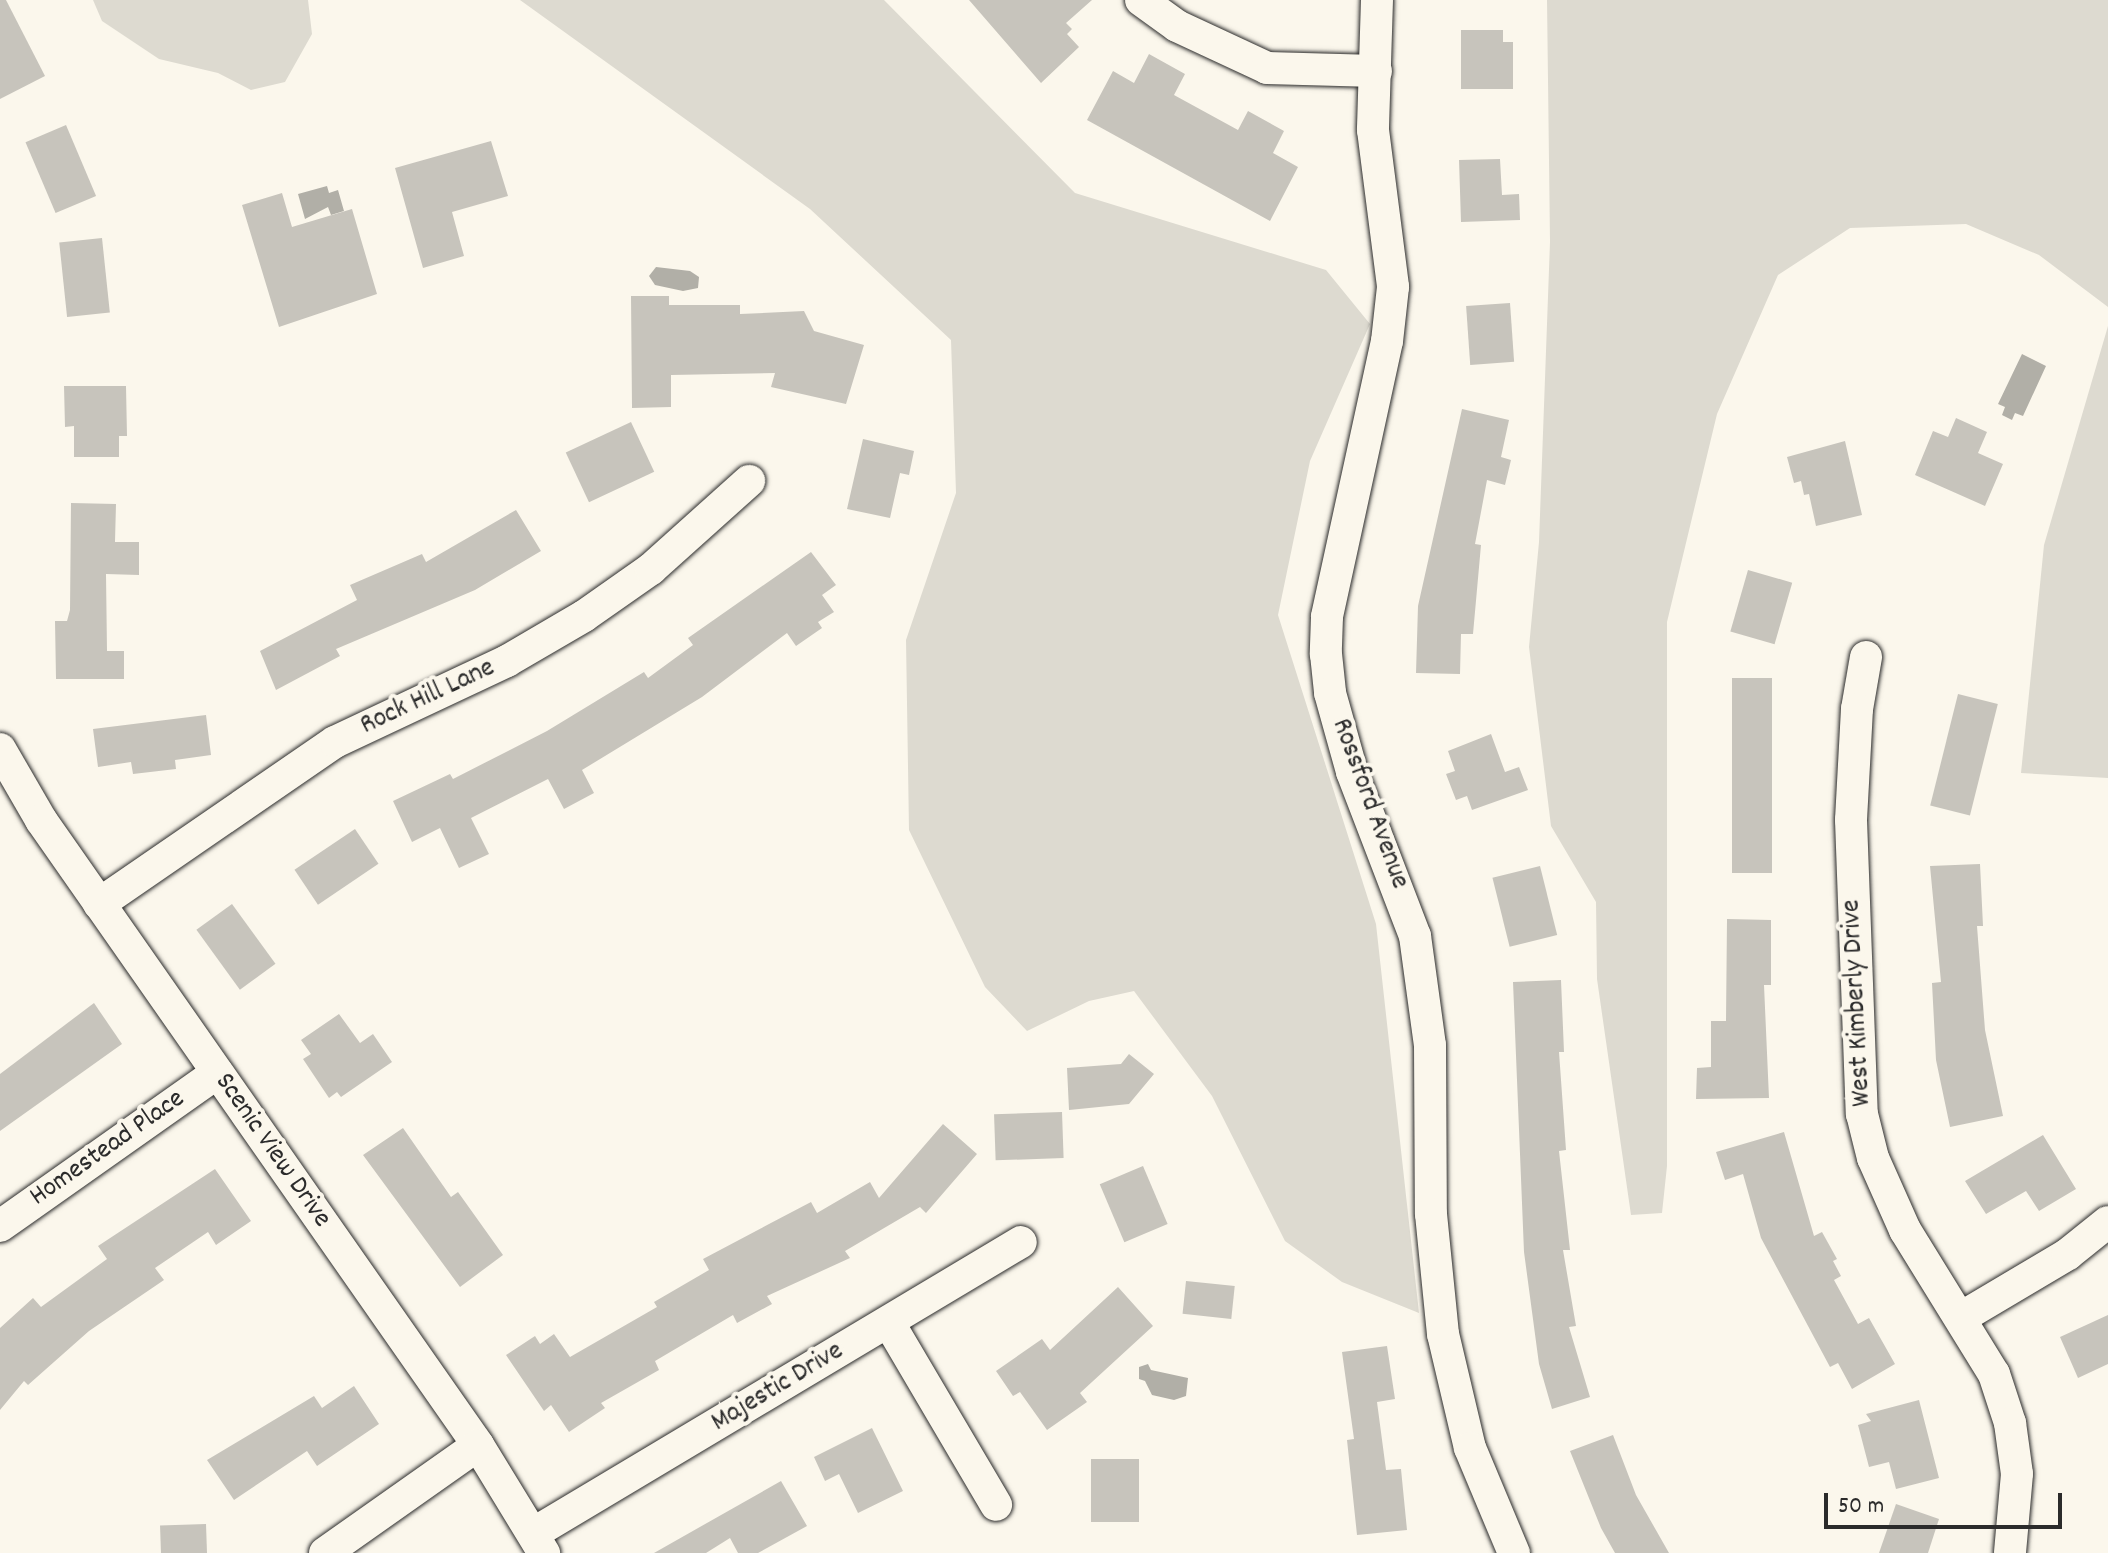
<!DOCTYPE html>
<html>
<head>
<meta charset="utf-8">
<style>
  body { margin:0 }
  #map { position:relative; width:2108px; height:1553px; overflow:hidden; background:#fbf7ec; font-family:Dekko,sans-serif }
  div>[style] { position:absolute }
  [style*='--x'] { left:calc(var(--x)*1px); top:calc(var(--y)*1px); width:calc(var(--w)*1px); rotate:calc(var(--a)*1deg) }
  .green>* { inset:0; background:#dddad0 }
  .water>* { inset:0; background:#b1afa7 }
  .building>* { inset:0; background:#c7c4bc; transform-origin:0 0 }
  .roads { filter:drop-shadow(0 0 2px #2b2b2b) drop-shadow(0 0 2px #2b2b2b) }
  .street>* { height:32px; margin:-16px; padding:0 16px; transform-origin:16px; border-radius:16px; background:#fbf7ec }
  span { translate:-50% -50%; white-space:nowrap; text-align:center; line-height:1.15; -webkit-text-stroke:8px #fbf7ec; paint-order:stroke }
  .street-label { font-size:28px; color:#2b2b2b }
  .scale { position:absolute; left:1824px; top:1493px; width:238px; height:36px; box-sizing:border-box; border:4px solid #2b2b2b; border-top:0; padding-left:10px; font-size:24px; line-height:28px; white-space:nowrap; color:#2b2b2b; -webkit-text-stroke:6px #fbf7ec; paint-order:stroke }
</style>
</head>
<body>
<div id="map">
  <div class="green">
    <div style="clip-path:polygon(93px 0,308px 0,312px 34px,285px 82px,251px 90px,218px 73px,159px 59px,102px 21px)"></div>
    <div style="clip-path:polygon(520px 0,884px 0,1075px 193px,1326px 270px,1370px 324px,1310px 461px,1278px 615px,1376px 924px,1419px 1313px,1342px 1282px,1285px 1241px,1212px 1096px,1134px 991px,1089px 1001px,1027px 1031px,985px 987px,909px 830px,906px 640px,956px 493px,951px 340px,810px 209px)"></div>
    <div style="clip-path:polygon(1547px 0,2108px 0,2108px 307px,2039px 255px,1966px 224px,1850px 228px,1778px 275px,1717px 414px,1667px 622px,1667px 1166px,1662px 1213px,1631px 1215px,1597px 979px,1596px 902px,1551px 826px,1529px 647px,1539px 542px,1550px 242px)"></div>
    <div style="clip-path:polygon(2108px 326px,2108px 778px,2021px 773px,2044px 545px)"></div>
  </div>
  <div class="water">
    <div style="clip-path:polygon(327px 186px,329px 193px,338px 190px,344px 211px,331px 215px,328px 207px,305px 219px,298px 194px)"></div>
    <div style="clip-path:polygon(656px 267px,690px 271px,699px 277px,698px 288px,683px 291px,655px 285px,649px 276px)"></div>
    <div style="clip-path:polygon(2022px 354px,2046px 366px,2023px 416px,2015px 413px,2012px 420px,2002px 415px,2005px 407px,1998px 404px)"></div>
    <div style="clip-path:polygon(1148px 1364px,1151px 1370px,1188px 1378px,1186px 1396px,1174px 1400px,1152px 1395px,1145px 1381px,1139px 1379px,1139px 1367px)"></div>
  </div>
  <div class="building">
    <div style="clip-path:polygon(0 0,6px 0,45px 76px,0 99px)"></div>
    <div style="clip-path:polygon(969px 0,1092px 0,1066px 23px,1072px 29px,1067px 34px,1079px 47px,1041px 83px)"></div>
    <div style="clip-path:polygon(1461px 30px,1503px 30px,1503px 42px,1513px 42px,1513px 89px,1461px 89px)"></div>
    <div style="clip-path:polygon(1149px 54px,1185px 74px,1174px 95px,1238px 130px,1248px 111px,1284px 131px,1273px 153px,1298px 167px,1270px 221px,1087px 120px,1113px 71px,1134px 83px)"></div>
    <div style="left:66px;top:125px;width:77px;height:44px;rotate:67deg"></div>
    <div style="clip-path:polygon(491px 141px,508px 196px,452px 212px,464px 256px,423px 268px,395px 168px)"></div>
    <div style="clip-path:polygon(1500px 159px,1502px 195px,1519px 194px,1520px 220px,1461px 222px,1459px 160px)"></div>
    <div style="clip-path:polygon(282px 193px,292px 227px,352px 209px,377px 294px,279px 327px,242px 205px)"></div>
    <div style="left:102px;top:238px;width:75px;height:43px;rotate:84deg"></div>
    <div style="clip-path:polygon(631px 296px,669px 296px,669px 305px,740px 305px,740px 314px,804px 311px,814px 331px,864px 345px,846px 404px,771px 387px,775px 373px,671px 375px,671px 407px,632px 408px)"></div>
    <div style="left:1510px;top:303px;width:59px;height:44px;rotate:86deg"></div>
    <div style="clip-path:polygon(64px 386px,126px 386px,127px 436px,119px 436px,119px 457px,74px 457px,74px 426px,65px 427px)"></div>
    <div style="clip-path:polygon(1462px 409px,1509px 420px,1501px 457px,1511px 460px,1505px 485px,1487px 480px,1475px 544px,1481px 545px,1473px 634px,1461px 634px,1460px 674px,1416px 673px,1418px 606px)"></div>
    <div style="clip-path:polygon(1956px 418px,1987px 432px,1978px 453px,2003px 464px,1985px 506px,1915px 475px,1933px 431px,1948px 437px)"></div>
    <div style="left:631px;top:422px;width:55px;height:72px;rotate:65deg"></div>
    <div style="clip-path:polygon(863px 439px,914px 451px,909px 475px,900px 473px,890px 518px,847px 509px)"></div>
    <div style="clip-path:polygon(1845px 441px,1862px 515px,1816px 526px,1809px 494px,1804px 495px,1801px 481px,1794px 483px,1787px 457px)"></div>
    <div style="clip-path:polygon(71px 503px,116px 504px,115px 542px,139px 542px,139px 575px,106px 574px,107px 651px,124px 651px,124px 679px,56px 679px,55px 621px,67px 621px,70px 610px)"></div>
    <div style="clip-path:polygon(516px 510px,541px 551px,475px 590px,336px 649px,340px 656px,276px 690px,260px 651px,357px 600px,350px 585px,422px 554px,426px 562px)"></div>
    <div style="clip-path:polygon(811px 552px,836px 585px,822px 595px,834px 612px,818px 622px,822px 628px,796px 646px,787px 633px,702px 697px,582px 770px,594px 793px,564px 809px,548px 779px,471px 818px,489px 854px,459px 868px,440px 828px,412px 842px,393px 801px,450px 774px,453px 779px,547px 731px,644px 672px,648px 678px,693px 645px,688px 638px)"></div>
    <div style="left:1748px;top:570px;width:46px;height:64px;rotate:16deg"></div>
    <div style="left:1732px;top:678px;width:40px;height:195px"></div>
    <div style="left:1958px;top:694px;width:41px;height:115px;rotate:14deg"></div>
    <div style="clip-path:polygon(206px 715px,211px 755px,175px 760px,176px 769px,133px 774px,131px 762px,98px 767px,93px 729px)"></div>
    <div style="clip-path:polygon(1491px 734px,1505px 772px,1519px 767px,1528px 790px,1472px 810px,1467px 796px,1456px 800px,1446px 774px,1455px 771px,1448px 751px)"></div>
    <div style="left:355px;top:829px;width:42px;height:73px;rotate:56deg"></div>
    <div style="clip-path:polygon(1980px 864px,1983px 926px,1977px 926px,1985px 1030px,2003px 1116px,1950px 1127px,1936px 1060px,1932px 983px,1941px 982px,1930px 866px)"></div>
    <div style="left:1540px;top:866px;width:71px;height:49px;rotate:76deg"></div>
    <div style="left:232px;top:904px;width:74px;height:44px;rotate:54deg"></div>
    <div style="clip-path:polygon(1727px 919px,1771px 920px,1771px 985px,1764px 985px,1769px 1098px,1696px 1099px,1697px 1068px,1711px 1067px,1711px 1021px,1726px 1021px)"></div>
    <div style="clip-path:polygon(1561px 980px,1564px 1052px,1559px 1052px,1566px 1150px,1559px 1151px,1570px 1250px,1563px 1250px,1576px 1326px,1569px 1327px,1590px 1397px,1552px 1409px,1539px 1364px,1524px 1252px,1513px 982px)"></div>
    <div style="clip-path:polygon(94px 1003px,122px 1044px,0 1131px,0 1074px)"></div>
    <div style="clip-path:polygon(339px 1014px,360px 1043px,373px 1034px,392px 1062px,341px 1097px,337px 1092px,329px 1098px,303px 1059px,311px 1054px,301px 1040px)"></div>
    <div style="clip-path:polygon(1129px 1054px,1154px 1074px,1129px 1104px,1069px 1110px,1067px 1068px,1121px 1064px)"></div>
    <div style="left:1062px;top:1112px;width:46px;height:68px;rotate:88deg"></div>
    <div style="clip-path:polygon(943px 1124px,977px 1154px,926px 1213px,920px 1207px,845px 1251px,850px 1258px,767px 1296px,772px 1304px,737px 1323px,733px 1315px,655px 1361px,659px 1370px,601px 1403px,605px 1408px,569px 1432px,551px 1405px,544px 1411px,506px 1355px,535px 1336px,540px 1344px,554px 1334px,570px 1357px,657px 1307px,654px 1302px,709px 1270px,703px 1259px,769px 1224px,811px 1202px,817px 1213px,870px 1182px,879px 1198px)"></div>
    <div style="clip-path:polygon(403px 1128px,451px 1197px,458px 1192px,503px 1255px,460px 1287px,363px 1155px)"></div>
    <div style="clip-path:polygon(1784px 1132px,1814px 1236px,1822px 1232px,1837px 1259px,1833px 1261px,1841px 1276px,1834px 1280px,1858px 1324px,1869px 1318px,1895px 1364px,1852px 1389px,1838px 1363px,1830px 1367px,1761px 1238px,1743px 1174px,1725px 1180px,1716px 1152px)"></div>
    <div style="clip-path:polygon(2043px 1135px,2076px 1189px,2039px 1211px,2026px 1191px,1986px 1214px,1965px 1181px)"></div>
    <div style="left:1143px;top:1166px;width:63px;height:47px;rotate:67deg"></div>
    <div style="clip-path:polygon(215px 1169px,251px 1221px,216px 1245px,208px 1232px,155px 1268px,164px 1280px,89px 1331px,28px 1385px,24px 1381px,0 1410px,0 1328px,33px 1298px,41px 1307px,107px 1259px,98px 1246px)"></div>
    <div style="left:1186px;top:1281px;width:49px;height:33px;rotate:6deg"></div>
    <div style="clip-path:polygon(1118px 1287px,1153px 1326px,1080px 1393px,1087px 1402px,1047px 1430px,1020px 1392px,1013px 1396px,996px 1371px,1042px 1339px,1050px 1350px)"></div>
    <div style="clip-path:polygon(2108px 1315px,2108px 1364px,2078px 1378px,2060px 1337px)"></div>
    <div style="clip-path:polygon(1387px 1346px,1395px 1399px,1377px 1402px,1386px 1470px,1401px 1469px,1407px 1530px,1357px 1535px,1347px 1440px,1354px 1439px,1342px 1352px)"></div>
    <div style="clip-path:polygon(354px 1386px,379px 1424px,317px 1466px,307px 1451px,234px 1500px,207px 1460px,314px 1396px,322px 1408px)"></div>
    <div style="clip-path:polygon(1919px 1400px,1939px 1478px,1896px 1489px,1889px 1462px,1869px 1467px,1858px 1425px,1871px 1421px,1866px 1414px)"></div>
    <div style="clip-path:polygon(872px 1428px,903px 1491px,858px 1513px,839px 1474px,825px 1481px,814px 1457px)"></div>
    <div style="clip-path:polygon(1613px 1435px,1636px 1495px,1669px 1553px,1615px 1553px,1601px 1528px,1570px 1451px)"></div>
    <div style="left:1091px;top:1459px;width:48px;height:63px"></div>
    <div style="clip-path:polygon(781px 1481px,807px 1526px,758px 1553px,738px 1553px,730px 1538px,706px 1553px,654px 1553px)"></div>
    <div style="clip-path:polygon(1896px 1504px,1939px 1519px,1928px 1553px,1879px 1553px)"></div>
    <div style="left:206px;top:1524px;width:29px;height:46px;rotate:88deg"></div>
  </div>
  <div class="roads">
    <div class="street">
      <div style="--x:1141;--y:0;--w:44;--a:35.8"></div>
      <div style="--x:1177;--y:26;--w:99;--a:25"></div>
      <div style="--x:1267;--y:68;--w:109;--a:1.6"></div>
      <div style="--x:1377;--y:0;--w:130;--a:91.8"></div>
      <div style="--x:1373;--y:130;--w:158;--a:82.7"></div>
      <div style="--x:1393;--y:287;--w:54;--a:96.3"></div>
      <div style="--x:1387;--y:341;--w:282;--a:102.3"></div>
      <div style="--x:1327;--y:617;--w:37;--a:92"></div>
      <div style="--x:1326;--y:654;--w:39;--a:84"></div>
      <div style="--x:1330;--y:693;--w:82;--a:74.4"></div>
      <div style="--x:1352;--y:772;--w:176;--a:69"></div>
      <div style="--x:1415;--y:936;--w:110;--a:82.2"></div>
      <div style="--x:1430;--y:1045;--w:169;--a:89.7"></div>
      <div style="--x:1431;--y:1214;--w:121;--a:84.3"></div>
      <div style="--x:1443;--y:1334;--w:117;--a:76.7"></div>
      <div style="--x:1470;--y:1448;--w:114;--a:67.3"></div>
      <div style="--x:1866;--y:657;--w:53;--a:99.8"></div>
      <div style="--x:1857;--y:709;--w:111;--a:93.1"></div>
      <div style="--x:1851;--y:820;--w:294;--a:87.9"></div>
      <div style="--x:1862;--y:1114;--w:45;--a:76"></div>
      <div style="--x:1873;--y:1158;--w:79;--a:66"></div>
      <div style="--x:1905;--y:1230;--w:169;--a:58.3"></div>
      <div style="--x:1994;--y:1374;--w:52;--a:71.9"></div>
      <div style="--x:2010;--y:1423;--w:51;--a:82.2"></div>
      <div style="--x:2017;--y:1474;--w:79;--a:95.1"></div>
      <div style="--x:0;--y:749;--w:82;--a:60"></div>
      <div style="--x:41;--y:820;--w:763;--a:55.04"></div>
      <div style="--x:478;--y:1445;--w:127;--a:58.6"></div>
      <div style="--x:99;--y:904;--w:286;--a:-34.5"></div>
      <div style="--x:335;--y:742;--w:190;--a:-25.2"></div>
      <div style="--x:507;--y:661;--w:89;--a:-30.3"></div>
      <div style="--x:584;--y:616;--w:82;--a:-35"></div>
      <div style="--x:651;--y:569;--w:132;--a:-41.9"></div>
      <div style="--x:0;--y:1226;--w:266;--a:-35.2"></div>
      <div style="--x:1962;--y:1317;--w:123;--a:-30.7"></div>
      <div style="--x:2068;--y:1254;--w:51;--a:-38.7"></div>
      <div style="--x:889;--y:1323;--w:211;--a:59.5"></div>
      <div style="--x:534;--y:1533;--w:567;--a:-30.86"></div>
      <div style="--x:325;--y:1553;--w:187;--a:-35.2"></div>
    </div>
  </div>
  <div class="street-label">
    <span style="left:428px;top:698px;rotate:-25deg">Rock Hill Lane</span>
    <span style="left:1369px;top:804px;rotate:70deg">Rossford Avenue</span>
    <span style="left:1858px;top:1003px;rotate:-93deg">West Kimberly Drive</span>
    <span style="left:108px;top:1149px;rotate:-35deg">Homestead Place</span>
    <span style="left:272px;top:1151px;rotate:55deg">Scenic View Drive</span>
    <span style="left:778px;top:1388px;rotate:-31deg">Majestic Drive</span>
  </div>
  <div class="scale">50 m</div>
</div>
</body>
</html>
